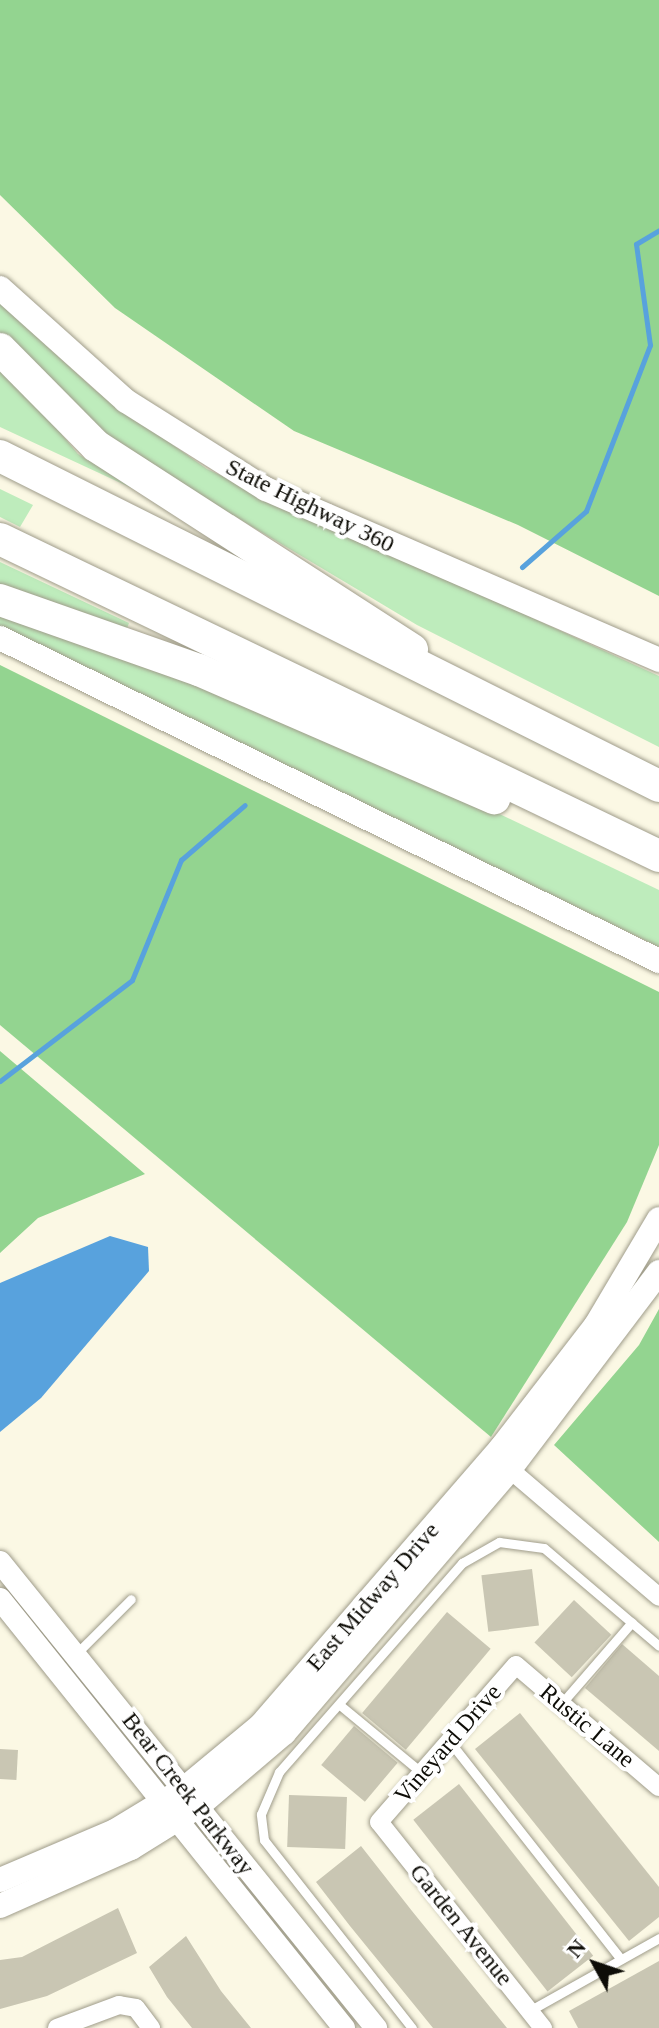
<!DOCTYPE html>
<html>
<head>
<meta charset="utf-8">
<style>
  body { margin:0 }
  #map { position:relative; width:659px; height:2028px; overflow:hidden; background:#fbf8e4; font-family:"Times New Roman",serif }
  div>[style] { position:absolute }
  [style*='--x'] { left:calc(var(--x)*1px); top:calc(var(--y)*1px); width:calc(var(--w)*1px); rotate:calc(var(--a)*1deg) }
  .green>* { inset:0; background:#beecbc }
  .forest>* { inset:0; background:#93d490 }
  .water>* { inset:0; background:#58a2dd }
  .stream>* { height:5px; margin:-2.5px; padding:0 2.5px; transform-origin:2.5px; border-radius:2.5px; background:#58a2dd }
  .building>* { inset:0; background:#c9c6b3; transform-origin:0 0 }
  .roads { filter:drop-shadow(0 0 2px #9f9c8a) drop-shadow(0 0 2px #9f9c8a) }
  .service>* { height:9px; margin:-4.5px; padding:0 4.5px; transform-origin:4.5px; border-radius:4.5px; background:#fff }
  .minor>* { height:18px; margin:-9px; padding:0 9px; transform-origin:9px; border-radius:9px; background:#fff }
  .tertiary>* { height:22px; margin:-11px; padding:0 11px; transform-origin:11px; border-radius:11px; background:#fff }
  .secondary>* { height:24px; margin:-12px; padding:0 12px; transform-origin:12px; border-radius:12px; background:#fff }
  .motorway>* { height:32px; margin:-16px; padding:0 16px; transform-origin:16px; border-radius:16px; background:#fff }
  span { translate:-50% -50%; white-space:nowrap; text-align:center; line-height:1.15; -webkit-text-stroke:8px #fff; paint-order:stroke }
  .street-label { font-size:24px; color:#0e0d07 }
  .north { position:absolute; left:555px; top:1924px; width:80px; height:80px; -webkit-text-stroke:6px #fff; paint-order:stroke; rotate:310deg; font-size:22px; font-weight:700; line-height:32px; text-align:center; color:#0e0d07 }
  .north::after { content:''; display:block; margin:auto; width:28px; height:36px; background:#0e0d07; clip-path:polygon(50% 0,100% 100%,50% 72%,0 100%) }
</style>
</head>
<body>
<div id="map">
  <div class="green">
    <div style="clip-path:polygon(0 303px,95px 390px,207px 469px,659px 676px,659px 747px,417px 625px,92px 431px,0 335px)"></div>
    <div style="clip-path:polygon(0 360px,78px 454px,140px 492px,0 427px)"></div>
    <div style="clip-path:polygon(0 489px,33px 505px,20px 527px,0 517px)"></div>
    <div style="clip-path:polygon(0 562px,129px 623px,124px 636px,0 592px)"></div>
    <div style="clip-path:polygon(0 610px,126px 653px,445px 788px,659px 890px,659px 947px,0 627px)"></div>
  </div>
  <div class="forest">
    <div style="clip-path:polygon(0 0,659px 0,659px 596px,518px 525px,294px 431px,115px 308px,0 195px)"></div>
    <div style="clip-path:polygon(0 665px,659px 992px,659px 1145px,627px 1222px,491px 1437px,0 1025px)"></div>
    <div style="clip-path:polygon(0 1051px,145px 1174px,38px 1218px,0 1253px)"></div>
    <div style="clip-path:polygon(659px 1309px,659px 1542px,554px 1445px,639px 1345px)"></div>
  </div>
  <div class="water">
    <div style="clip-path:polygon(110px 1236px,148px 1247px,149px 1271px,41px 1398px,0 1432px,0 1283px)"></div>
  </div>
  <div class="stream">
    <div style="--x:522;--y:567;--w:85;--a:-41.2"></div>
    <div style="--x:586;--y:511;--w:178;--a:-68.9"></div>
    <div style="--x:650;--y:345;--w:102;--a:-97.9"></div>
    <div style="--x:636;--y:244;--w:27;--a:-31"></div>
    <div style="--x:0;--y:1081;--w:166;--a:-37.4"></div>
    <div style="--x:132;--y:980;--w:130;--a:-67.8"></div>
    <div style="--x:181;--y:860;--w:84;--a:-40.7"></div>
  </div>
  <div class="building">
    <div style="left:532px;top:1569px;width:57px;height:51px;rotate:83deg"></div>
    <div style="left:574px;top:1600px;width:51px;height:58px;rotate:43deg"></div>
    <div style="left:447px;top:1612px;width:57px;height:132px;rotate:40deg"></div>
    <div style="clip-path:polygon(622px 1644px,659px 1676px,659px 1751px,585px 1688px)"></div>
    <div style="clip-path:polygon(520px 1713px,659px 1887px,659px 1917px,629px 1941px,475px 1749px)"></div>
    <div style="left:354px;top:1726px;width:57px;height:51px;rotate:40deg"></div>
    <div style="left:0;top:1749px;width:18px;height:30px;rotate:3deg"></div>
    <div style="left:459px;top:1784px;width:218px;height:58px;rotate:52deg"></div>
    <div style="left:289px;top:1795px;width:58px;height:52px;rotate:2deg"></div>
    <div style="clip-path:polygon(361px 1846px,412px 1911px,507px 2028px,433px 2028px,350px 1926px,316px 1882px)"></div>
    <div style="clip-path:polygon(118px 1908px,137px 1953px,47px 1996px,0 2009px,0 1960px,22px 1957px)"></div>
    <div style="clip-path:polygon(186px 1936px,221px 1991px,251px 2028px,192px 2028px,167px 1997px,149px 1967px)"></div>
    <div style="clip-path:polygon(659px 1961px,659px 2028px,578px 2028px,569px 2011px)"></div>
  </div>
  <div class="roads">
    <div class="service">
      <div style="--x:77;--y:1653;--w:76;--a:-45"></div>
      <div style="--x:561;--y:1704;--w:108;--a:-49.1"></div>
      <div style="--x:341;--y:1706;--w:105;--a:39.6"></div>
      <div style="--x:450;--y:1742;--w:276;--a:51.8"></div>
      <div style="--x:529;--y:2011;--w:149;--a:-29.3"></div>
      <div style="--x:412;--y:2028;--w:239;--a:-128.2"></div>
      <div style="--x:264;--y:1840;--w:26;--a:-97"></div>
      <div style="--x:261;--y:1814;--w:46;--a:-66.8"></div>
      <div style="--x:279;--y:1772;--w:278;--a:-48.8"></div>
      <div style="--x:462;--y:1563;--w:43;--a:-29.6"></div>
      <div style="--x:499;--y:1542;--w:45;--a:7.6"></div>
      <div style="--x:544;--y:1548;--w:151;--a:40.4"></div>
    </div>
    <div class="minor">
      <div style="--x:500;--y:1461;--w:209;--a:40.5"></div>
      <div style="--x:57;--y:2028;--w:66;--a:-20.4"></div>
      <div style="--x:119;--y:2005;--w:17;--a:10"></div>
      <div style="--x:136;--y:2008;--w:25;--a:53"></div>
      <div style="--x:543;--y:2028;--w:263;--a:-128.5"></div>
      <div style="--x:379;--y:1822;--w:208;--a:-48.9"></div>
      <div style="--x:516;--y:1665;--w:188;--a:40.5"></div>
    </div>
    <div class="tertiary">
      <div style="--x:0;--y:1562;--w:599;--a:51.1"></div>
      <div style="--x:0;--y:1599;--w:550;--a:51.28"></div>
    </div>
    <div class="secondary">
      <div style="--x:0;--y:288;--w:169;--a:41.9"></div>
      <div style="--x:126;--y:401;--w:165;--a:32.2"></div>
      <div style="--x:266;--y:489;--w:429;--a:23.5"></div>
      <div style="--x:0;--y:638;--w:734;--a:26.11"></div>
      <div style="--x:0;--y:1880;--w:125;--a:-23.1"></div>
      <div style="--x:115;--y:1831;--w:81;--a:-31.3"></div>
      <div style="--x:184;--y:1789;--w:100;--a:-39.7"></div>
      <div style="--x:261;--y:1725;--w:367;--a:-49.1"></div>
      <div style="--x:501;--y:1448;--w:155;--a:-52.3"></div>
      <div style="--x:596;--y:1325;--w:123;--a:-59.3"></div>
      <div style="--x:0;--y:1906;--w:143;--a:-23.9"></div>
      <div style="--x:131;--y:1848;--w:78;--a:-31.8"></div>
      <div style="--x:197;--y:1807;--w:114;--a:-40.4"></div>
      <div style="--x:284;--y:1733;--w:348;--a:-49.4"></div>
      <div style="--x:510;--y:1469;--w:247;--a:-52.9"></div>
    </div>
    <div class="motorway">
      <div style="--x:0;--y:349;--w:136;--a:45.3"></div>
      <div style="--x:96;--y:446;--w:376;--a:32.8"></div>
      <div style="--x:0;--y:456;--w:737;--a:26.6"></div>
      <div style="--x:0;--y:539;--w:731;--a:25.69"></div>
      <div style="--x:0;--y:600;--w:211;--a:19.4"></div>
      <div style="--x:199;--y:670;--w:322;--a:23.5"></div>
    </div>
  </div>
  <div class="street-label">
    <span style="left:310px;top:506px;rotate:26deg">State Highway 360</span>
    <span style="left:373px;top:1597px;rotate:-49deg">East Midway Drive</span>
    <span style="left:587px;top:1726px;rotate:40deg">Rustic Lane</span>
    <span style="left:448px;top:1744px;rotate:-49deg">Vineyard Drive</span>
    <span style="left:188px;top:1794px;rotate:52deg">Bear Creek Parkway</span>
    <span style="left:461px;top:1925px;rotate:51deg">Garden Avenue</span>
  </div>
  <div class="north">N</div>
</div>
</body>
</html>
